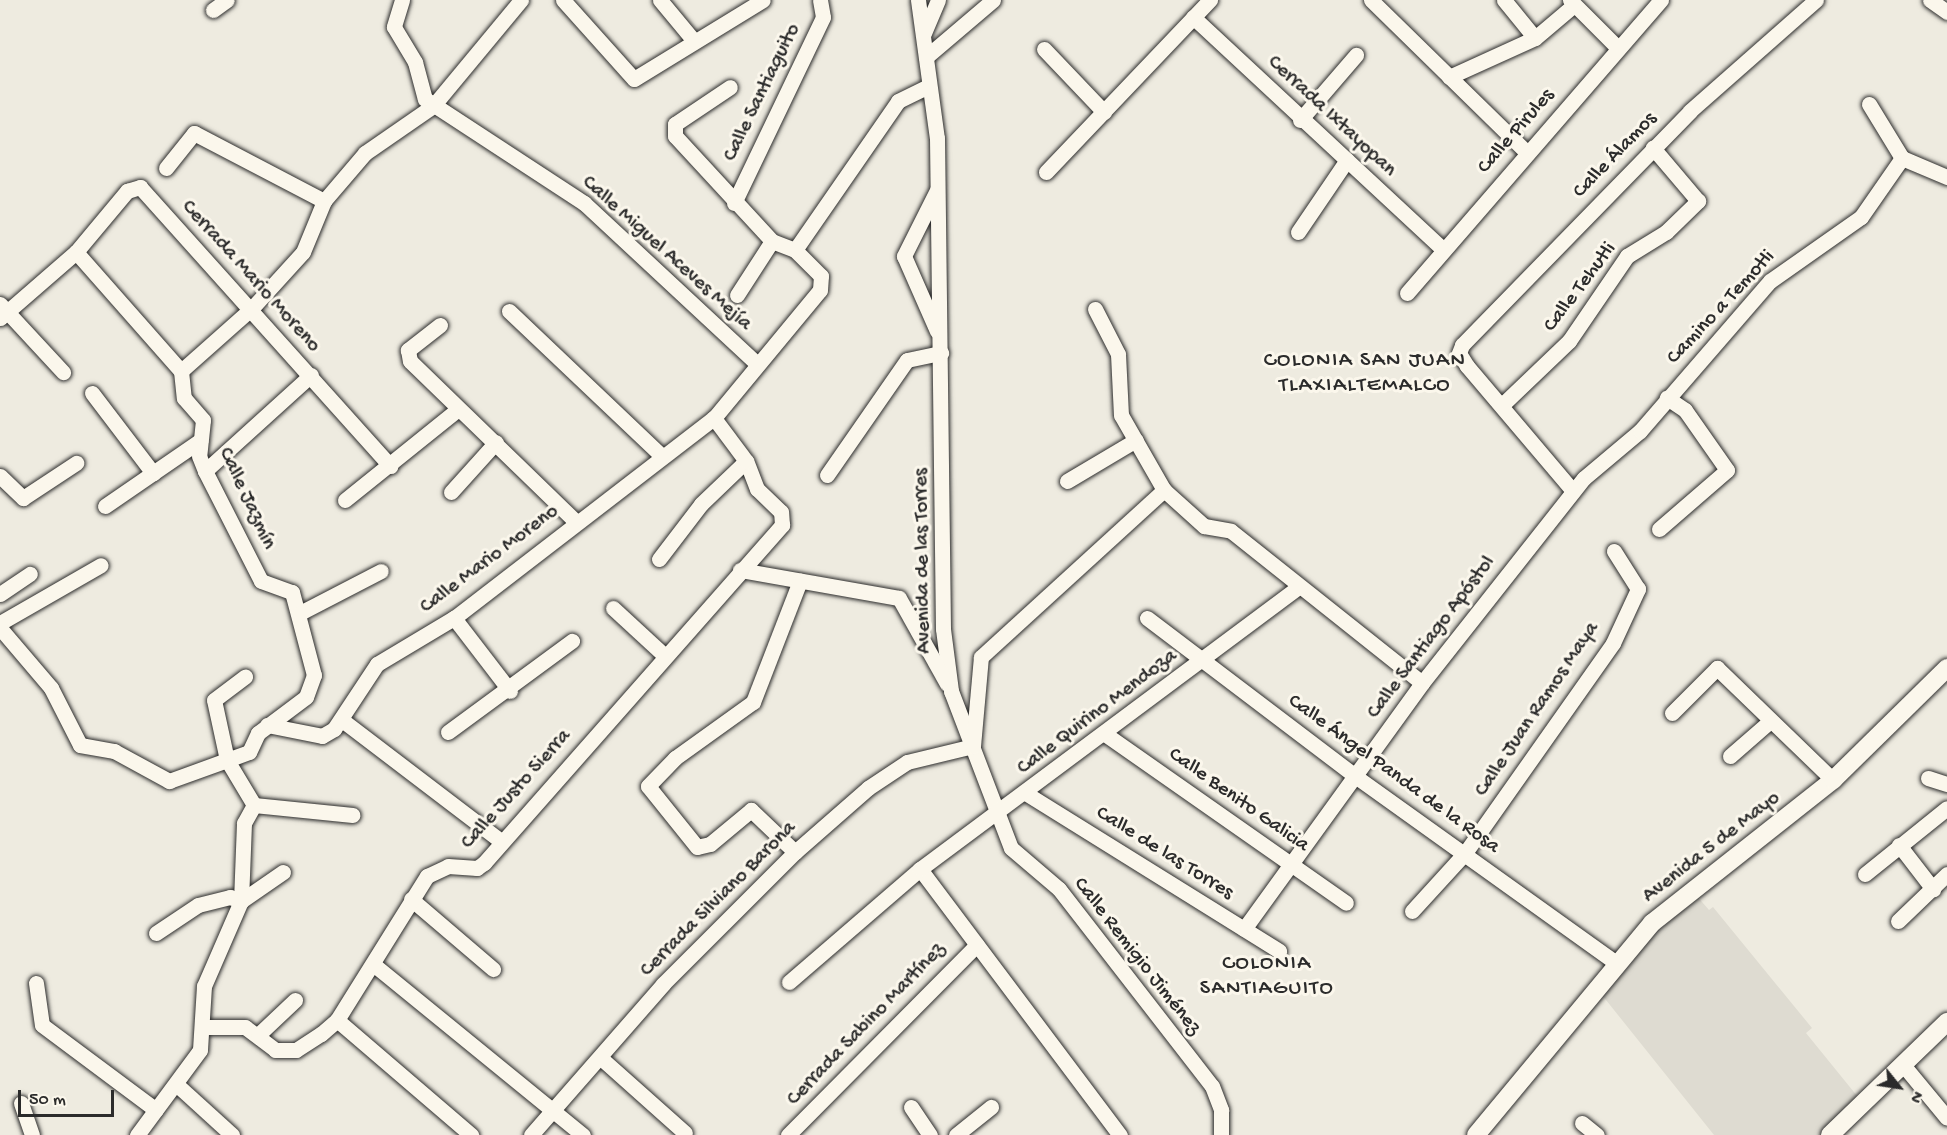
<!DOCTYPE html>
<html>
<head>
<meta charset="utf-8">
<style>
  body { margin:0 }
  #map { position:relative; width:1947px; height:1135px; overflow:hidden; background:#eeebe0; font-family:"Gochi Hand",sans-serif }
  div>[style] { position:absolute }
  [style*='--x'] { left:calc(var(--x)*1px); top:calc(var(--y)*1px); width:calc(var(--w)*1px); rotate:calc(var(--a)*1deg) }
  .built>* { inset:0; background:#dedbd1 }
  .roads { filter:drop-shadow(0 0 2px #2b2b2b) drop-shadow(0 0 2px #2b2b2b) }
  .minor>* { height:15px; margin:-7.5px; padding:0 7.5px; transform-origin:7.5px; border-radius:7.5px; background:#fbf7ec }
  .major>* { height:18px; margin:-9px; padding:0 9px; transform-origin:9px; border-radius:9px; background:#fbf7ec }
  span { translate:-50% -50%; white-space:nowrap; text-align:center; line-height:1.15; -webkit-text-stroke:6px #fbf7ec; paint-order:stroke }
  .street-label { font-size:21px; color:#2b2b2b }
  .neighbourhood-label { font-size:22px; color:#2b2b2b; letter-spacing:1.5px }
  .north { position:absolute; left:1869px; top:1057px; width:60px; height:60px; -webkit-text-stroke:4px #fbf7ec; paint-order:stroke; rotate:120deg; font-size:16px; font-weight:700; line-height:24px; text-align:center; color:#2b2b2b }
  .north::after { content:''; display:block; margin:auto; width:21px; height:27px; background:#2b2b2b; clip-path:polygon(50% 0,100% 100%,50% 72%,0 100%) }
  .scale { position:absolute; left:18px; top:1090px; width:96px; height:27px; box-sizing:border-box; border:3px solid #2b2b2b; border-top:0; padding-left:8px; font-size:18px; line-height:21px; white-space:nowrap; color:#2b2b2b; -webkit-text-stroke:4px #fbf7ec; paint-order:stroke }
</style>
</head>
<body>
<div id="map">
  <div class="built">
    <div style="clip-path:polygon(1696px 895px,1709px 910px,1713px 907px,1812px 1028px,1806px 1033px,1862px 1102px,1828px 1135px,1714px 1135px,1602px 995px,1659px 928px)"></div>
  </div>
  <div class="roads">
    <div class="minor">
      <div style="--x:402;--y:0;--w:28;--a:107"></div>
      <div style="--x:394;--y:27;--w:41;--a:59"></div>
      <div style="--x:415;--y:62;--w:38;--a:75"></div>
      <div style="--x:425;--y:99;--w:190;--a:33.2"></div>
      <div style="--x:584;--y:203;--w:236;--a:42.9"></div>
      <div style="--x:563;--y:0;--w:106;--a:48.1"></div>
      <div style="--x:634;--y:79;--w:151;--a:-31.5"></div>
      <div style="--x:660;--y:0;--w:53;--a:50.3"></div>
      <div style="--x:918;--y:0;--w:139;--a:82.2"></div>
      <div style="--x:937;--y:138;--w:491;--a:89.3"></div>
      <div style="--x:943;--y:629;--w:63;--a:82.6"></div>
      <div style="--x:951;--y:691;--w:168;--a:69.1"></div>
      <div style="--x:1011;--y:848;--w:63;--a:40.5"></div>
      <div style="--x:1059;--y:889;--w:249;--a:52.2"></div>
      <div style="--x:1212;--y:1086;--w:26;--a:69"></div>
      <div style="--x:1221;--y:1110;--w:25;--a:90"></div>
      <div style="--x:1371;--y:0;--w:219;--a:44.4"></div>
      <div style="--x:1504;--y:0;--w:49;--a:50.8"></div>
      <div style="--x:1570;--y:0;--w:68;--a:45"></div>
      <div style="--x:1930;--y:0;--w:21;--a:35"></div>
      <div style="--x:213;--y:10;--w:17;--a:-36"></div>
      <div style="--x:1193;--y:17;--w:340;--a:42.9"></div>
      <div style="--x:924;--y:33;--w:36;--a:-67"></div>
      <div style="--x:1044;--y:49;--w:87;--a:46.4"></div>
      <div style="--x:926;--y:57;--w:88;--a:-40.4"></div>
      <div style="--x:1449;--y:77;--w:94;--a:-24.4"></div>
      <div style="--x:1535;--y:38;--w:51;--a:-40.2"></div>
      <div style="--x:1869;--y:104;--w:63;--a:58.6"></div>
      <div style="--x:1300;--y:120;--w:86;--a:-49.3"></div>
      <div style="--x:1902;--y:158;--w:49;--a:22.9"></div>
      <div style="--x:166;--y:168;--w:45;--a:-51.3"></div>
      <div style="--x:194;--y:133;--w:147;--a:27.6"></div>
      <div style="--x:1046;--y:172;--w:238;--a:-46.4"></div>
      <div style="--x:937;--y:190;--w:74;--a:116.6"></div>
      <div style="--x:904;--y:256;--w:82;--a:66.3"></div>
      <div style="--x:734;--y:203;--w:206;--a:-64.4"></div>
      <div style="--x:823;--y:17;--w:17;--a:-100"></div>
      <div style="--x:1298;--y:232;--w:87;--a:-55.8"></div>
      <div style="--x:795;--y:250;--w:181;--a:-55.3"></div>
      <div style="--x:898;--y:101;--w:34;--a:-26"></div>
      <div style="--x:76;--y:252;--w:159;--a:48.6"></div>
      <div style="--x:181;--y:371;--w:27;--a:84"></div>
      <div style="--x:184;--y:398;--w:29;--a:49"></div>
      <div style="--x:203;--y:420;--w:36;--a:96"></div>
      <div style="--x:199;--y:456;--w:16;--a:68"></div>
      <div style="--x:205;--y:471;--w:123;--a:63"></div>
      <div style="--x:261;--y:581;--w:33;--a:20"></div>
      <div style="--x:292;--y:592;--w:86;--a:75.2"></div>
      <div style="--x:314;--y:675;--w:23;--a:110"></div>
      <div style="--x:306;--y:697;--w:60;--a:143.1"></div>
      <div style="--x:258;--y:733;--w:21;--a:115"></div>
      <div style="--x:249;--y:752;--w:23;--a:160"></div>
      <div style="--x:227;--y:760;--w:52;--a:59"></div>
      <div style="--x:254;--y:805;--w:21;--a:119"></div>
      <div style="--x:244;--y:823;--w:78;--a:92.2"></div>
      <div style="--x:241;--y:901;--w:93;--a:113.5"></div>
      <div style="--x:204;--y:986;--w:64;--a:93.6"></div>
      <div style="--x:200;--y:1050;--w:106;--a:126.5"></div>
      <div style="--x:1407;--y:293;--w:388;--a:-49.1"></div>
      <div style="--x:737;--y:295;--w:64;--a:-57.1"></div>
      <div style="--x:0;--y:304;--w:93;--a:47.2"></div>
      <div style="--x:1095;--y:309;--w:51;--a:62.9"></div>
      <div style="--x:1118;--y:354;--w:61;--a:87.2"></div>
      <div style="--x:1121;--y:415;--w:86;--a:60.2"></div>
      <div style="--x:1164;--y:490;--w:54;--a:42"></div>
      <div style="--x:1204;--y:526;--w:27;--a:10"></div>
      <div style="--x:1231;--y:531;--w:244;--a:38.5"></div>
      <div style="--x:509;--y:311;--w:209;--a:43.5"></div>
      <div style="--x:0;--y:318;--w:101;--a:-41"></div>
      <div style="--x:76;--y:252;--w:80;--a:-50.1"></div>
      <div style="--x:127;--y:191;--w:14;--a:-17"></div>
      <div style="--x:140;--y:187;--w:375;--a:48.1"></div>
      <div style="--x:440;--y:325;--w:41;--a:142"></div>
      <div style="--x:408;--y:350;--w:11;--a:80"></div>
      <div style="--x:410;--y:361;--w:231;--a:44.1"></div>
      <div style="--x:181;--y:371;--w:96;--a:-41.6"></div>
      <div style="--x:253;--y:307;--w:74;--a:-47.7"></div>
      <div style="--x:303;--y:252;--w:55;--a:-67.6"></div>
      <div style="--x:324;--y:201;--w:63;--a:-49.5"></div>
      <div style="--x:365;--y:153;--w:83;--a:-34.7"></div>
      <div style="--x:433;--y:106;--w:138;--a:-50.3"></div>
      <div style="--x:92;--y:393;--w:101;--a:52.7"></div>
      <div style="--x:1502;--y:405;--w:93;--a:-43.7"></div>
      <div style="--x:1569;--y:341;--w:103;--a:-55.7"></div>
      <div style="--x:1627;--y:256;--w:46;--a:-31.6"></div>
      <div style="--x:1666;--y:232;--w:45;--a:-44.1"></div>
      <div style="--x:1698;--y:201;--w:70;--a:-130.3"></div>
      <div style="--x:205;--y:471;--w:143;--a:-42.2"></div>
      <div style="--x:827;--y:475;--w:140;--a:-55.2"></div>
      <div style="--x:907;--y:360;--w:35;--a:-12"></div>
      <div style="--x:0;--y:476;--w:32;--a:44"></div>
      <div style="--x:23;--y:498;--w:64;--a:-33.4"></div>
      <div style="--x:1067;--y:481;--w:80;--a:-30.7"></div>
      <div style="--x:1573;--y:491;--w:164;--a:-130.3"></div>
      <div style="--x:1467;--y:366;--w:15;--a:-122"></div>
      <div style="--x:1459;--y:353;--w:9;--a:-69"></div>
      <div style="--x:1462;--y:345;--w:327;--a:-45.7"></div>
      <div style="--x:1690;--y:111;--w:168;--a:-41.4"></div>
      <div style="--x:451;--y:492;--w:67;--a:-48"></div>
      <div style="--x:345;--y:500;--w:145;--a:-38.8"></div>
      <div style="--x:105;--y:506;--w:116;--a:-34.5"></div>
      <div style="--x:1659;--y:529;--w:90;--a:-40.9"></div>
      <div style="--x:1727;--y:470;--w:73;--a:-125"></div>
      <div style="--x:1685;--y:410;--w:22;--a:-146"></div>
      <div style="--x:659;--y:559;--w:69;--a:-52.6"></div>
      <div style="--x:701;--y:504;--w:62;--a:-43.7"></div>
      <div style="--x:740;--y:570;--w:161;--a:10"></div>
      <div style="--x:899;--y:598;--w:98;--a:60.8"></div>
      <div style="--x:0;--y:594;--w:36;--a:-34"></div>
      <div style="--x:613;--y:608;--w:71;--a:42.7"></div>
      <div style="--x:300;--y:613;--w:91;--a:-27.4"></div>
      <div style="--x:454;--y:618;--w:92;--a:52.5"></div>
      <div style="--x:1147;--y:618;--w:261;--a:37.2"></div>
      <div style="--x:1355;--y:776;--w:321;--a:35.6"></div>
      <div style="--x:0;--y:623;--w:116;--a:-29.9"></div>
      <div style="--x:0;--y:628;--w:79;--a:49.6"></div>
      <div style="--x:51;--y:688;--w:64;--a:63"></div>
      <div style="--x:80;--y:745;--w:35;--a:10"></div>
      <div style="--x:114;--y:751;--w:63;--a:28.6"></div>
      <div style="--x:169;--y:781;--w:62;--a:-19.9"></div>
      <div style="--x:227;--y:760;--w:61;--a:-102.2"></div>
      <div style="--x:214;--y:700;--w:39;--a:-37"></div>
      <div style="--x:1672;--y:713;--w:64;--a:-45"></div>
      <div style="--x:1717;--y:668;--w:161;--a:44"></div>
      <div style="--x:342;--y:720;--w:200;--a:37.3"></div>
      <div style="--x:267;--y:725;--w:56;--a:11.3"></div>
      <div style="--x:322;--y:736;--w:14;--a:-30"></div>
      <div style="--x:334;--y:729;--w:78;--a:-56.5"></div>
      <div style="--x:377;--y:664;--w:90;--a:-30.9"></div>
      <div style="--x:454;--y:618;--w:328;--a:-37.6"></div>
      <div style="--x:714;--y:418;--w:166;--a:-50.4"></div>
      <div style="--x:820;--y:290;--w:14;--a:-86"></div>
      <div style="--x:821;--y:276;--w:37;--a:-135"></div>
      <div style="--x:795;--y:250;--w:25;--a:-159"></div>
      <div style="--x:772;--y:241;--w:143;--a:-132.7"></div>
      <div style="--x:675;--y:136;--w:12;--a:-90"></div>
      <div style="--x:675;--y:124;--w:66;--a:-33.9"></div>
      <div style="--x:448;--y:732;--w:154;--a:-36.3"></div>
      <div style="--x:1105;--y:734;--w:294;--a:35"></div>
      <div style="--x:1730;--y:756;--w:50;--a:-41"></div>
      <div style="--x:1928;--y:778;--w:20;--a:18"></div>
      <div style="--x:1027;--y:794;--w:297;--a:31.9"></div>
      <div style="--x:254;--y:805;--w:99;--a:5.8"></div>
      <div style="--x:1899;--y:845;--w:56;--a:52.3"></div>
      <div style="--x:795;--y:852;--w:61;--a:-136.3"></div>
      <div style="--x:751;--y:810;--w:53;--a:140.3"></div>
      <div style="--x:710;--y:844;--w:13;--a:167"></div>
      <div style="--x:697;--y:847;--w:78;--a:-128.8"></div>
      <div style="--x:648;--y:786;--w:39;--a:-46"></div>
      <div style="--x:675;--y:758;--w:96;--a:-35.7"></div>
      <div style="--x:753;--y:702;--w:130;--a:-68.8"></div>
      <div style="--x:920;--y:869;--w:333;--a:53.1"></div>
      <div style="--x:1865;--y:874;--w:105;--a:-38.8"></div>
      <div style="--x:411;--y:899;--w:108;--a:40.5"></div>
      <div style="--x:1412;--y:911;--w:79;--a:-47.6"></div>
      <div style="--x:1465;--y:853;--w:257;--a:-54.8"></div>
      <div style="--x:1613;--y:643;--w:60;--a:-65.2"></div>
      <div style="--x:1638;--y:589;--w:45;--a:-122.3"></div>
      <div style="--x:1898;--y:921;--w:68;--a:-43.8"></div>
      <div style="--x:1244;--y:929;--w:304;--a:-54.1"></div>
      <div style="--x:1422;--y:683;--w:261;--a:-51.7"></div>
      <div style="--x:1584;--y:478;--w:73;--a:-40"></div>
      <div style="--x:1640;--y:431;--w:198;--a:-49.1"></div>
      <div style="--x:1770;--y:281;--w:111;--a:-35.1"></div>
      <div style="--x:1861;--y:217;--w:72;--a:-55.2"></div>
      <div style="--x:156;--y:933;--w:50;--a:-33.7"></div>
      <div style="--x:198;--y:905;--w:33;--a:-14"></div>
      <div style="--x:230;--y:897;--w:12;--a:20"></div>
      <div style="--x:241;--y:901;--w:51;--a:-34.6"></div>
      <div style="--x:373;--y:964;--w:271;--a:39.2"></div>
      <div style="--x:789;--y:982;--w:173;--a:-40.8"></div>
      <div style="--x:920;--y:869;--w:472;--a:-36.7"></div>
      <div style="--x:36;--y:983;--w:42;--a:81.9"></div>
      <div style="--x:42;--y:1025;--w:142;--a:36.7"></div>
      <div style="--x:337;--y:1020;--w:177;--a:40.6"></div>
      <div style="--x:203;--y:1027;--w:42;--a:0"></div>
      <div style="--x:245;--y:1027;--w:38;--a:37"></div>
      <div style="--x:275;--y:1050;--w:21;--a:0"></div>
      <div style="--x:296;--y:1050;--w:30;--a:-33"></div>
      <div style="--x:321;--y:1034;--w:21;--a:-41"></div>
      <div style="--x:337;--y:1020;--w:170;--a:-58"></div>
      <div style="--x:427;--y:876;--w:23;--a:-25"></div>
      <div style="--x:448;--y:866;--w:29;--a:4"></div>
      <div style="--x:477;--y:868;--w:9;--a:-36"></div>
      <div style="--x:484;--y:863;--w:451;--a:-48.6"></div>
      <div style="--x:782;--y:525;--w:13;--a:-94"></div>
      <div style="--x:781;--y:512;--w:33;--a:-136"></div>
      <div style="--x:757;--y:489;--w:30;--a:-111"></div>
      <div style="--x:746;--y:461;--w:54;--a:-126.7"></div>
      <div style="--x:258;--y:1035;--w:51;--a:-43.4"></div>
      <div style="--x:602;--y:1059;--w:111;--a:41.7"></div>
      <div style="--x:1904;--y:1066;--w:67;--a:50.4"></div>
      <div style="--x:176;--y:1084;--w:76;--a:42.3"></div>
      <div style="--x:21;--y:1103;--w:34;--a:71"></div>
      <div style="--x:911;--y:1107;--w:34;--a:56"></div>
      <div style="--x:1582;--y:1123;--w:19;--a:39"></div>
      <div style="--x:531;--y:1135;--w:201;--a:-48.8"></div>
      <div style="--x:663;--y:984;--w:187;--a:-45"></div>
      <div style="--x:795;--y:852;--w:97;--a:-41.2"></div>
      <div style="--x:868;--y:788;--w:47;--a:-33.7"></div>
      <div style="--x:907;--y:762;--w:68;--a:-13.6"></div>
      <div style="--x:973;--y:746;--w:89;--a:-84.9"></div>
      <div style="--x:981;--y:657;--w:248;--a:-42.4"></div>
      <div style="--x:788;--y:1135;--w:268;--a:-45.2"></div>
      <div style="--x:956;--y:1135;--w:45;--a:-38.7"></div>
    </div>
    <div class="major">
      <div style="--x:1476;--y:1135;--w:276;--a:-50.3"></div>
      <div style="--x:1652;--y:923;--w:231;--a:-38.3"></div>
      <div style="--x:1833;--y:780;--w:160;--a:-44.5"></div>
      <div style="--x:1830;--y:1135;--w:163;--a:-44"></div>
    </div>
  </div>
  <div class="street-label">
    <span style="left:763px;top:93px;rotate:-64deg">Calle Santiaguito</span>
    <span style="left:1331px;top:117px;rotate:43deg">Cerrada Ixtayopan</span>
    <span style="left:1517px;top:132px;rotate:-49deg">Calle Pirules</span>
    <span style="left:1616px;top:156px;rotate:-46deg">Calle Álamos</span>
    <span style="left:666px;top:254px;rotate:42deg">Calle Miguel Aceves Mejía</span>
    <span style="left:250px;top:277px;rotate:48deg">Cerrada Mario Moreno</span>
    <span style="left:1581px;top:288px;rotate:-53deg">Calle Tehutli</span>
    <span style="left:1722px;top:308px;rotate:-47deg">Camino a Temotli</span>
    <span style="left:246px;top:499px;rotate:65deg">Calle Jazmín</span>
    <span style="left:490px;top:560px;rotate:-37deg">Calle Mario Moreno</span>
    <span style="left:924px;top:561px;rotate:-91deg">Avenida de las Torres</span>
    <span style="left:1432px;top:638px;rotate:-53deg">Calle Santiago Apóstol</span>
    <span style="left:1538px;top:710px;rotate:-56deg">Calle Juan Ramos Maya</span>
    <span style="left:1098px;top:713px;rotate:-37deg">Calle Quirino Mendoza</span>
    <span style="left:1393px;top:775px;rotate:36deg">Calle Ángel Panda de la Rosa</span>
    <span style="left:517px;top:790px;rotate:-48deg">Calle Justo Sierra</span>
    <span style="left:1238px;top:801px;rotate:35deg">Calle Benito Galicia</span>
    <span style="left:1712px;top:848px;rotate:-38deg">Avenida 5 de Mayo</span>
    <span style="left:1164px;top:854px;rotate:32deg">Calle de las Torres</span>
    <span style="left:719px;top:900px;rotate:-45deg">Cerrada Silviano Barona</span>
    <span style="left:1136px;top:957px;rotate:52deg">Calle Remigio Jiménez</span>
    <span style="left:867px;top:1025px;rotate:-46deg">Cerrada Sabino Martínez</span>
  </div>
  <div class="neighbourhood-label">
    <span style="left:1365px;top:374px">COLONIA SAN JUAN<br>TLAXIALTEMALCO</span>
    <span style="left:1267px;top:977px">COLONIA<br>SANTIAGUITO</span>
  </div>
  <div class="north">N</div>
  <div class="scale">50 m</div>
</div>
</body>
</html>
